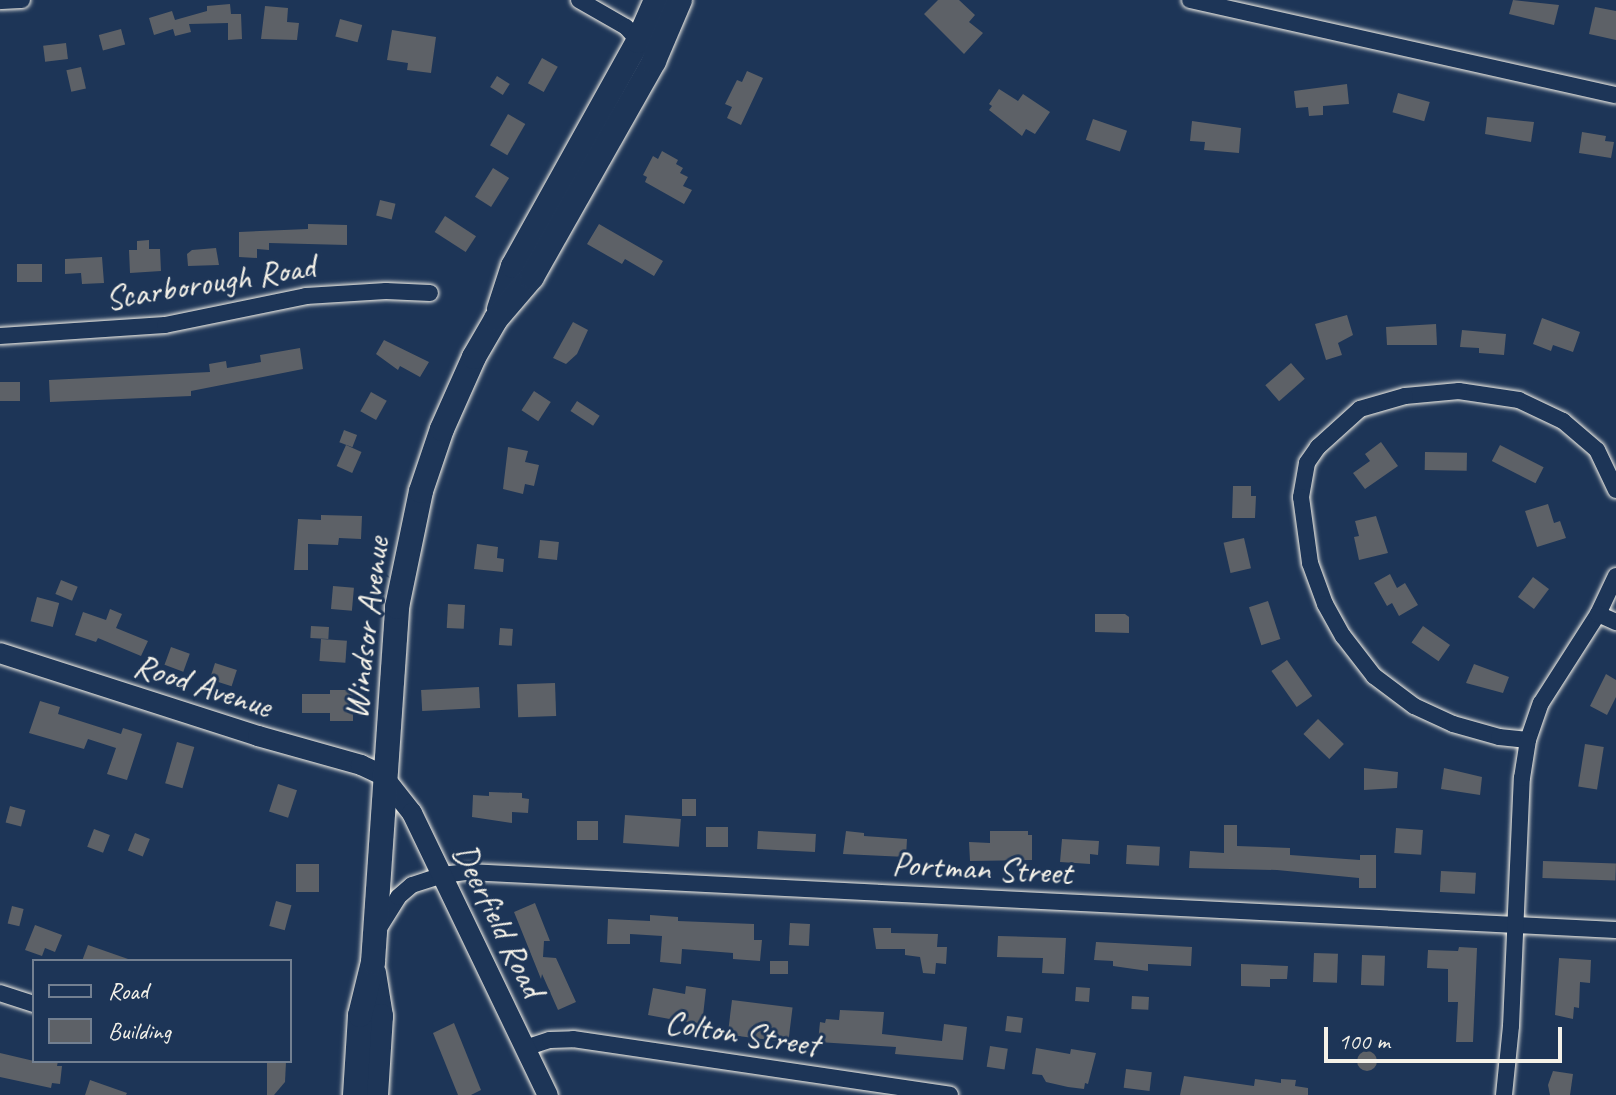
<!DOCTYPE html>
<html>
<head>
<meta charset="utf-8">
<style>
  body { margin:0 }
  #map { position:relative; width:1616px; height:1095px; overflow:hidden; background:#1d3557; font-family:Caveat,sans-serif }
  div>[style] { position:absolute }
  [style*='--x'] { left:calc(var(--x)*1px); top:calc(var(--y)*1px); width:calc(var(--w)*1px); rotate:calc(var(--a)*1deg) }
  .building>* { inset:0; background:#5d6167; transform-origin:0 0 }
  .round { border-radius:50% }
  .roads { filter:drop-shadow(0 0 2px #f4f1e8) drop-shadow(0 0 2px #f4f1e8) }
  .minor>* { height:16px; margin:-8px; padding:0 8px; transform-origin:8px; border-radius:8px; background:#1d3557 }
  .tertiary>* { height:20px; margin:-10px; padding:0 10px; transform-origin:10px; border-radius:10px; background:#1d3557 }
  .primary>* { height:24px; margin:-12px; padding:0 12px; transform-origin:12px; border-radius:12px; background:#1d3557 }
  span { translate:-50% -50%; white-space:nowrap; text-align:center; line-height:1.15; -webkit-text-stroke:6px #1d3557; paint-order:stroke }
  .street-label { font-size:34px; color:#f4f1e8 }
  .legend { position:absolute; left:32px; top:959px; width:260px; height:104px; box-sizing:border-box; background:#1d3557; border:2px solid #738091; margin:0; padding:10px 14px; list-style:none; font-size:24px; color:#f4f1e8 }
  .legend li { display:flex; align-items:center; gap:16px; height:40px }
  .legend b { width:40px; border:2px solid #738091 }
  .scale { position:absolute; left:1324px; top:1027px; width:238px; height:36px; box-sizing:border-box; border:4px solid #f4f1e8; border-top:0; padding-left:10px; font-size:24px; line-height:28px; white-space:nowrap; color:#f4f1e8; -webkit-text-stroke:6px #1d3557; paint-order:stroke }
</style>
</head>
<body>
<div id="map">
  <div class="building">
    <div style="clip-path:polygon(938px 0,959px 0,975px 15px,969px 22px,983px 33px,964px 54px,924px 14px)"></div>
    <div style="clip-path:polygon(1513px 0,1559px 5px,1554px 25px,1509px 14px)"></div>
    <div style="clip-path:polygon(230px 4px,231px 14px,241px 14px,242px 39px,228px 40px,228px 23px,189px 24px,191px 32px,175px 36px,173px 29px,154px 35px,149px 18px,172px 11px,175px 20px,207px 11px,207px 6px)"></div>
    <div style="clip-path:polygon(265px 6px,288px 8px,287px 22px,299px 23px,297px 40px,261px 39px)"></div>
    <div style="clip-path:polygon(1595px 7px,1616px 11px,1616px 40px,1589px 34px)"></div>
    <div style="left:340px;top:19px;width:23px;height:18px;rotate:15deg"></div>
    <div style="left:121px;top:29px;width:16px;height:23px;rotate:75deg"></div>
    <div style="clip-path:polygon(392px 30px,436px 37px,431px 73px,407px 70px,408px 63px,387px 60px)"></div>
    <div style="left:66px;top:43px;width:16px;height:23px;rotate:83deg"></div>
    <div style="left:542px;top:58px;width:18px;height:29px;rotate:29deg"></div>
    <div style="left:81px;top:67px;width:22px;height:15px;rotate:77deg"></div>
    <div style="clip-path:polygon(747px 71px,763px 78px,741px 125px,727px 118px,732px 107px,725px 104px,737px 80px,742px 82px)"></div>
    <div style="left:497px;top:76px;width:15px;height:13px;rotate:32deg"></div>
    <div style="clip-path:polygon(1347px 84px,1349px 104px,1323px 106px,1323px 115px,1309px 116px,1308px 107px,1296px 108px,1294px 91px)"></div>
    <div style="clip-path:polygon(999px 89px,1018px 101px,1023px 94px,1050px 112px,1035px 134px,1026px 129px,1022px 136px,989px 110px,992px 106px,989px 104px)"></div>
    <div style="left:1398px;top:93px;width:33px;height:20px;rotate:16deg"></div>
    <div style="left:508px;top:114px;width:20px;height:36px;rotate:30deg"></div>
    <div style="clip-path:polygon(1487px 117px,1534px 122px,1531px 142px,1485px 134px)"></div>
    <div style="left:1093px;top:119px;width:36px;height:22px;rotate:19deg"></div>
    <div style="clip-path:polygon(1192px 121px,1241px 128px,1239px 153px,1204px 150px,1205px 142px,1190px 141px)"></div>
    <div style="clip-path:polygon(1582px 132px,1606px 136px,1605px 141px,1614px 142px,1611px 158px,1579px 153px)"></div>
    <div style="clip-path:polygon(662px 151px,678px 160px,676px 164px,683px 168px,680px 173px,688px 177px,683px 186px,692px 190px,684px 204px,645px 182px,647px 177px,643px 175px,653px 156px,658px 159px)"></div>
    <div style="left:493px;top:168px;width:19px;height:34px;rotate:32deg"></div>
    <div style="left:380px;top:200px;width:16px;height:16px;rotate:14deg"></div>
    <div style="left:445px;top:216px;width:37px;height:19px;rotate:33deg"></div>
    <div style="clip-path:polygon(308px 224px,347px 225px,347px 245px,269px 243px,269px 250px,257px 249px,257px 258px,239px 257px,239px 232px,308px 229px)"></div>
    <div style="clip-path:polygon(599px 224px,663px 261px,654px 276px,625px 259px,622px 264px,587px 244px)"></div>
    <div style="clip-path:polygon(149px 240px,149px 249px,160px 249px,161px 271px,130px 273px,129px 250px,137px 250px,137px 241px)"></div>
    <div style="clip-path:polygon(216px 248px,219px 265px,188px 266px,187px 254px,192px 250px)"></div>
    <div style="clip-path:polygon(102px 257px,104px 283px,82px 284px,81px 273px,65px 274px,65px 259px)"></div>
    <div style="left:17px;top:264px;width:25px;height:18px"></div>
    <div style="clip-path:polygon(1347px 315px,1353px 335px,1338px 343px,1342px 355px,1326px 360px,1315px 324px)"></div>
    <div style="clip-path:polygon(1542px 318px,1580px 332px,1573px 352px,1553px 345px,1551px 351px,1533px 344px)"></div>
    <div style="clip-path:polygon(573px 322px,588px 330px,577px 354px,566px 364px,553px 358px)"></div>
    <div style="clip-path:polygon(1436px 324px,1437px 345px,1387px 345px,1386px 327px)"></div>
    <div style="clip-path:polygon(1462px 330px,1506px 334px,1504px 355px,1479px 353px,1479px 348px,1460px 347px)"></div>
    <div style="clip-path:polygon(384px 340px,429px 362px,420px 377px,400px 366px,398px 370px,376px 354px)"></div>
    <div style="clip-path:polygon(300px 348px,303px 369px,191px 391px,191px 396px,50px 402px,49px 380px,210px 372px,209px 364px,226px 361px,227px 368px,261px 362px,260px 355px)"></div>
    <div style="left:1291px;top:363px;width:21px;height:34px;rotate:49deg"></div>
    <div style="left:0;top:382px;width:20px;height:19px"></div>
    <div style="left:534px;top:391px;width:20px;height:23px;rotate:33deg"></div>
    <div style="left:371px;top:392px;width:18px;height:22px;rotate:29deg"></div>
    <div style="left:577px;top:401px;width:27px;height:12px;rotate:33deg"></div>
    <div style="left:344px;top:430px;width:14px;height:13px;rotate:21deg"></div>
    <div style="clip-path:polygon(1381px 442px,1398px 466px,1365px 489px,1353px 473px,1370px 461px,1365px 454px)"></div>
    <div style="left:346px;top:445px;width:17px;height:23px;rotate:24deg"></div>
    <div style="left:1500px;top:445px;width:49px;height:18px;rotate:27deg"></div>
    <div style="clip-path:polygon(508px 447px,528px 451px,525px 462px,539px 465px,534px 486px,525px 484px,523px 494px,503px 489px)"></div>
    <div style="left:1425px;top:452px;width:42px;height:18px;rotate:1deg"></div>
    <div style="clip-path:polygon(1233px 486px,1251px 486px,1251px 496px,1256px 496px,1255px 518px,1232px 518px)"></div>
    <div style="clip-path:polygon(1548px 504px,1554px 523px,1560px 521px,1566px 538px,1537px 547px,1525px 511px)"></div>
    <div style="clip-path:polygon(321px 515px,362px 516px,361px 539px,339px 538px,338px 545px,308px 544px,308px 570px,294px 570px,298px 519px,321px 520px)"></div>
    <div style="clip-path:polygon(1376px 516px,1388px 553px,1359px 560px,1354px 537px,1359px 536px,1355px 521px)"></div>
    <div style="left:1244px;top:538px;width:31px;height:21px;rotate:77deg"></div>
    <div style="left:540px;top:540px;width:19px;height:18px;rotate:6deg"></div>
    <div style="clip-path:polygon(477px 544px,498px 547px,497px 558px,504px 559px,503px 572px,474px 569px)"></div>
    <div style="clip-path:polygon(1390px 574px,1397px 588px,1405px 583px,1418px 605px,1399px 616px,1392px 603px,1387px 606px,1374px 583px)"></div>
    <div style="left:1533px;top:577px;width:20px;height:25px;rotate:37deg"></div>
    <div style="left:61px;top:580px;width:18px;height:15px;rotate:22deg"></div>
    <div style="left:333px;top:586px;width:21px;height:23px;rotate:5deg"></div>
    <div style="left:37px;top:597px;width:23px;height:25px;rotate:15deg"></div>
    <div style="left:1268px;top:601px;width:40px;height:20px;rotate:72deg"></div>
    <div style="left:448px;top:604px;width:17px;height:24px;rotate:3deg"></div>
    <div style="clip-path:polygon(110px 609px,122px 614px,116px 628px,148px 641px,141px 656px,98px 638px,96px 642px,75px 635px,83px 612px,106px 620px)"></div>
    <div style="clip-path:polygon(1095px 614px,1125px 614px,1129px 617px,1129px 633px,1095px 632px)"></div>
    <div style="left:311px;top:626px;width:18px;height:12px;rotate:3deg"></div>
    <div style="left:1423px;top:626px;width:33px;height:20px;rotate:35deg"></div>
    <div style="left:500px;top:628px;width:13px;height:17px;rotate:4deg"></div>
    <div style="left:321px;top:639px;width:26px;height:22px;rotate:4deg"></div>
    <div style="left:171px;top:647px;width:20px;height:19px;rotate:20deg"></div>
    <div style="left:1287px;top:660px;width:44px;height:19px;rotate:55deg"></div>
    <div style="left:215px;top:663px;width:23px;height:17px;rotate:18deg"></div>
    <div style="clip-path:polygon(1474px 664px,1509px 677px,1503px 693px,1466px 683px)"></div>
    <div style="clip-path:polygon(1606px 674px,1616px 680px,1616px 697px,1607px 715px,1590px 706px)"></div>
    <div style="left:555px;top:683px;width:33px;height:38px;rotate:88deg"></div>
    <div style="left:479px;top:687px;width:21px;height:58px;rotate:87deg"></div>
    <div style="clip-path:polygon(330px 690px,353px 690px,353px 721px,330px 721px,330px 713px,302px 713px,302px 694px,330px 694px)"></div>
    <div style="clip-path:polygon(40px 701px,60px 707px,58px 714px,121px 734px,123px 728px,142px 734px,127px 780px,107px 774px,116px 748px,88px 739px,84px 749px,29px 733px)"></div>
    <div style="left:1318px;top:719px;width:36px;height:21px;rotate:44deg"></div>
    <div style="left:177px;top:742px;width:18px;height:43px;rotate:16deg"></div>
    <div style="left:1585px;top:744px;width:19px;height:43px;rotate:9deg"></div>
    <div style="clip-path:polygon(1364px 768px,1398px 772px,1397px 788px,1364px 790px)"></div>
    <div style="clip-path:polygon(1444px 768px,1482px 777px,1480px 795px,1441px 789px)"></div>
    <div style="left:278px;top:784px;width:20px;height:29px;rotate:18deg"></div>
    <div style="clip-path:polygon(489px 792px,522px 793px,522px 798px,529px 799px,528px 813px,512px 812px,512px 823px,472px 817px,473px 795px,489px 796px)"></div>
    <div style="left:682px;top:799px;width:14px;height:17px"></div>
    <div style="left:10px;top:806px;width:16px;height:17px;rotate:15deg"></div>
    <div style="left:625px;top:815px;width:56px;height:28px;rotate:4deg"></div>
    <div style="left:577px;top:821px;width:21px;height:19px"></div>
    <div style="clip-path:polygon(1224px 825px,1237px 825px,1237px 846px,1290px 848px,1290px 855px,1360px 860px,1360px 855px,1376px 855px,1376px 888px,1359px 888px,1359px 878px,1277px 870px,1189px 868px,1190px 851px,1224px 853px)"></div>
    <div style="left:706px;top:827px;width:22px;height:20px"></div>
    <div style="left:1396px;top:828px;width:27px;height:25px;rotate:4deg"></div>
    <div style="left:94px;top:829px;width:17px;height:19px;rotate:21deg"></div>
    <div style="left:758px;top:831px;width:58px;height:18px;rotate:3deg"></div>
    <div style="clip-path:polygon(846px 831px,864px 833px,864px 836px,907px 839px,906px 857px,843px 854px)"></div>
    <div style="clip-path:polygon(990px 831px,1028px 831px,1028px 835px,1032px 835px,1032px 860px,970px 861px,969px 842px,990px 843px)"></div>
    <div style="left:135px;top:833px;width:16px;height:19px;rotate:22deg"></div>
    <div style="clip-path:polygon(1062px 839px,1099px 841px,1098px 855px,1090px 854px,1090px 864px,1060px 862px)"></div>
    <div style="left:1127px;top:845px;width:33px;height:19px;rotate:3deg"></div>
    <div style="left:1543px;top:861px;width:73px;height:17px;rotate:2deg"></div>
    <div style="left:296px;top:864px;width:23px;height:28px"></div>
    <div style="left:1441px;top:871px;width:35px;height:21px;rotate:3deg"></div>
    <div style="left:276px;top:901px;width:16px;height:26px;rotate:15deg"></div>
    <div style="clip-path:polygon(535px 903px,550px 941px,544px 941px,543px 957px,556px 958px,576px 1002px,558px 1010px,542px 974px,541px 979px,514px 912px)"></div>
    <div style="left:12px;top:906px;width:12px;height:18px;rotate:14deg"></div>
    <div style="clip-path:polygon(650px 915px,678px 917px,678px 921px,754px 924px,754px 940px,762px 940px,760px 961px,733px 959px,733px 953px,682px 949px,681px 964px,660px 962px,662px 936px,630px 934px,630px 944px,607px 944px,608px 919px,650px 921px)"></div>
    <div style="left:790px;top:923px;width:20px;height:22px;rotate:3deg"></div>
    <div style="clip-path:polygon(35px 925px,62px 935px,55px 952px,45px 948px,42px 956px,25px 950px)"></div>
    <div style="clip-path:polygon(873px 928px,891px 928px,891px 933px,938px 934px,937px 947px,947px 947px,946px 964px,936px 963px,935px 974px,923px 973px,920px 957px,905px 955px,905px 949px,876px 949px)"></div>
    <div style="clip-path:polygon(998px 936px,1066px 938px,1064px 974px,1042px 973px,1043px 958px,997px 957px)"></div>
    <div style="clip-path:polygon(1096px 942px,1192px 947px,1191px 966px,1148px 964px,1148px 971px,1113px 966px,1113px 961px,1094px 960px)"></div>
    <div style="clip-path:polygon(88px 945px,128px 959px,128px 961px,82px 961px)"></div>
    <div style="clip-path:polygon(1459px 947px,1477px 948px,1473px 1042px,1456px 1042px,1458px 1002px,1448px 1002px,1448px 969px,1427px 968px,1428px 950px,1458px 951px)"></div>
    <div style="left:1314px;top:953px;width:24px;height:29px;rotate:2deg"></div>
    <div style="left:1362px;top:955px;width:23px;height:30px;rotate:2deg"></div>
    <div style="clip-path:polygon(1559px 958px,1591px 960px,1590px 983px,1580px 982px,1579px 1008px,1574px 1007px,1573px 1019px,1555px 1015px)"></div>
    <div style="left:770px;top:961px;width:18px;height:13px"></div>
    <div style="clip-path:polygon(1241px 964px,1288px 966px,1287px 979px,1270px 979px,1270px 987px,1241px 986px)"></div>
    <div style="clip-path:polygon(686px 986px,706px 989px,702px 1025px,648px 1015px,653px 988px,685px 994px)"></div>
    <div style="left:1076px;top:987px;width:14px;height:14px;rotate:4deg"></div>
    <div style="left:1132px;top:996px;width:17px;height:13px;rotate:3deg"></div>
    <div style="left:732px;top:1000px;width:61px;height:35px;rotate:7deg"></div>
    <div style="clip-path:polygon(840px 1010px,884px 1012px,882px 1034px,942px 1041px,944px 1024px,967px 1027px,963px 1060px,895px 1054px,896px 1047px,818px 1042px,820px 1022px,825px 1023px,826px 1019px,839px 1020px)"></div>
    <div style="left:1007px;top:1016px;width:16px;height:15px;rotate:7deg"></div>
    <div style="clip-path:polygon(454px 1023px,481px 1090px,471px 1095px,458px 1095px,433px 1033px)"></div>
    <div style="left:990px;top:1046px;width:18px;height:21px;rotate:9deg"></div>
    <div style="clip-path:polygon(1036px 1048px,1070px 1054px,1071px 1049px,1096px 1053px,1088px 1084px,1085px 1083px,1084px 1089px,1068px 1087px,1046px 1082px,1042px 1075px,1032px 1074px)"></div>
    <div class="round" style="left:1357px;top:1051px;width:20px;height:20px"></div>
    <div style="clip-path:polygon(0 1053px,34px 1061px,58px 1061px,57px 1066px,62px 1066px,60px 1084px,52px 1083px,51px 1088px,0 1077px)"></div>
    <div style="clip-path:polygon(267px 1062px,286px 1062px,285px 1082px,274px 1095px,267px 1095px)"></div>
    <div style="left:1126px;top:1069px;width:26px;height:19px;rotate:7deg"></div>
    <div style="clip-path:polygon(1553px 1071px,1573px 1074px,1570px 1095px,1550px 1095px,1548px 1085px)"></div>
    <div style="clip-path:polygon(1184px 1076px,1254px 1086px,1255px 1079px,1281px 1083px,1281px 1079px,1296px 1080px,1295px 1086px,1308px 1088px,1308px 1095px,1180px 1095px)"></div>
    <div style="clip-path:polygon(90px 1080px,127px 1093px,126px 1095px,85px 1095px)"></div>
  </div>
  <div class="roads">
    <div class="minor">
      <div style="--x:579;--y:0;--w:54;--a:29.9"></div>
      <div style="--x:626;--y:27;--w:24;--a:48"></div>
      <div style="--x:1190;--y:0;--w:436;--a:12.6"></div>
      <div style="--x:0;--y:1;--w:22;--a:-3"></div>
      <div style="--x:0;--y:336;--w:165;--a:-3.8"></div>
      <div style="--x:165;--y:325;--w:144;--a:-11.6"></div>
      <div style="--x:306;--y:296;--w:80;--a:-3.6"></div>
      <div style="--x:386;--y:291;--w:44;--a:2.6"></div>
      <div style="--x:1616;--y:490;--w:44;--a:-115.4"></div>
      <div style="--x:1597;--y:450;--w:45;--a:-139.5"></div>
      <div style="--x:1563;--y:421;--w:49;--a:-154.5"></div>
      <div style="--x:1519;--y:400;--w:61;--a:-171.5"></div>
      <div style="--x:1459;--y:391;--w:54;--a:174.7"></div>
      <div style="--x:1405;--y:396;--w:47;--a:163.9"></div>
      <div style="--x:1360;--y:409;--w:57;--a:137.9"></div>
      <div style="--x:1318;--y:447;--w:19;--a:125"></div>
      <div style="--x:1307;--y:463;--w:35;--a:100"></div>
      <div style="--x:1301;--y:497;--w:67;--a:82.2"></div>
      <div style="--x:1310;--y:563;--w:44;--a:69.9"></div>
      <div style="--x:1325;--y:604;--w:37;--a:61"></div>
      <div style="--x:1343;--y:636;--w:51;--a:52.2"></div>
      <div style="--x:1374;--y:676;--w:50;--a:36.9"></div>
      <div style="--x:1414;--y:706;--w:43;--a:24.8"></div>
      <div style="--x:1453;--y:724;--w:48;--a:15.8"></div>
      <div style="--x:1499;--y:737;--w:29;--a:6"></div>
      <div style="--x:1528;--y:740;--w:39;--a:-71"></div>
      <div style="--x:1541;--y:703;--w:106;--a:-57.4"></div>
      <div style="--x:1598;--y:614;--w:42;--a:-64.7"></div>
      <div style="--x:1598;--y:614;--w:20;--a:24"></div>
      <div style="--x:379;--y:928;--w:36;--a:-58"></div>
      <div style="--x:398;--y:897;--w:18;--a:-41"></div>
      <div style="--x:412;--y:885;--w:32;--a:-18"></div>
      <div style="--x:442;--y:875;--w:26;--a:-7"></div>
      <div style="--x:468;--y:872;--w:1149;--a:2.89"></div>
      <div style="--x:0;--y:993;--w:36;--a:18"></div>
      <div style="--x:525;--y:1048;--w:26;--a:-18"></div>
      <div style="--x:550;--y:1040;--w:23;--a:-2"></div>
      <div style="--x:573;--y:1039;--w:381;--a:8.4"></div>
      <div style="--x:1504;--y:1095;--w:69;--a:-84.2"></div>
      <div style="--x:1511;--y:1026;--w:248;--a:-87.5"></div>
      <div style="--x:1522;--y:778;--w:38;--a:-81"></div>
    </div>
    <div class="tertiary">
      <div style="--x:0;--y:653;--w:271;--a:17.8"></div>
      <div style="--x:258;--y:736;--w:107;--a:15.7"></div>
      <div style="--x:361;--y:765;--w:23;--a:25"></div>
      <div style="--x:382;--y:775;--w:48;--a:51.7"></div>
      <div style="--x:412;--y:813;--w:313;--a:64.3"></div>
    </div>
    <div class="primary">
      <div style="--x:499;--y:309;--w:45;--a:-72"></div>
      <div style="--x:513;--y:266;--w:257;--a:-60.9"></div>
      <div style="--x:638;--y:41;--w:45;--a:-66.3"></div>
      <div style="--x:374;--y:973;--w:44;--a:80.8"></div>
      <div style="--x:381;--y:1016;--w:79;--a:93.6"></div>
      <div style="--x:355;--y:1095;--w:80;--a:-86.4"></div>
      <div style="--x:360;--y:1015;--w:55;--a:-76.2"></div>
      <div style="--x:373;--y:962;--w:356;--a:-86.1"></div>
      <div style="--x:397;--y:607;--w:118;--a:-78.3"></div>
      <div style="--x:421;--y:491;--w:65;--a:-71.3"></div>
      <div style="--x:442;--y:429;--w:79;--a:-66"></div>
      <div style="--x:474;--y:357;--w:44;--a:-59.9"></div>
      <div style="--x:496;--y:319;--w:55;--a:-49.4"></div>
      <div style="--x:532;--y:277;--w:248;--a:-60.5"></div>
      <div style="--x:654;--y:61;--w:66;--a:-66.9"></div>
    </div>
  </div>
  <div class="street-label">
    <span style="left:210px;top:282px;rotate:-9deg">Scarborough Road</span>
    <span style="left:366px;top:628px;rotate:-83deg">Windsor Avenue</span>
    <span style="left:203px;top:685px;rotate:18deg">Rood Avenue</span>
    <span style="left:982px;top:868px;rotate:3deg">Portman Street</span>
    <span style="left:499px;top:920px;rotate:64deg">Deerfield Road</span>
    <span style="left:742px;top:1033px;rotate:9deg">Colton Street</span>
  </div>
  <ul class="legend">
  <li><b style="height:10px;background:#1d3557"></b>Road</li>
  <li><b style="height:22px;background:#5d6167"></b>Building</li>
  </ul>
  <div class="scale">100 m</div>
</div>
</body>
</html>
